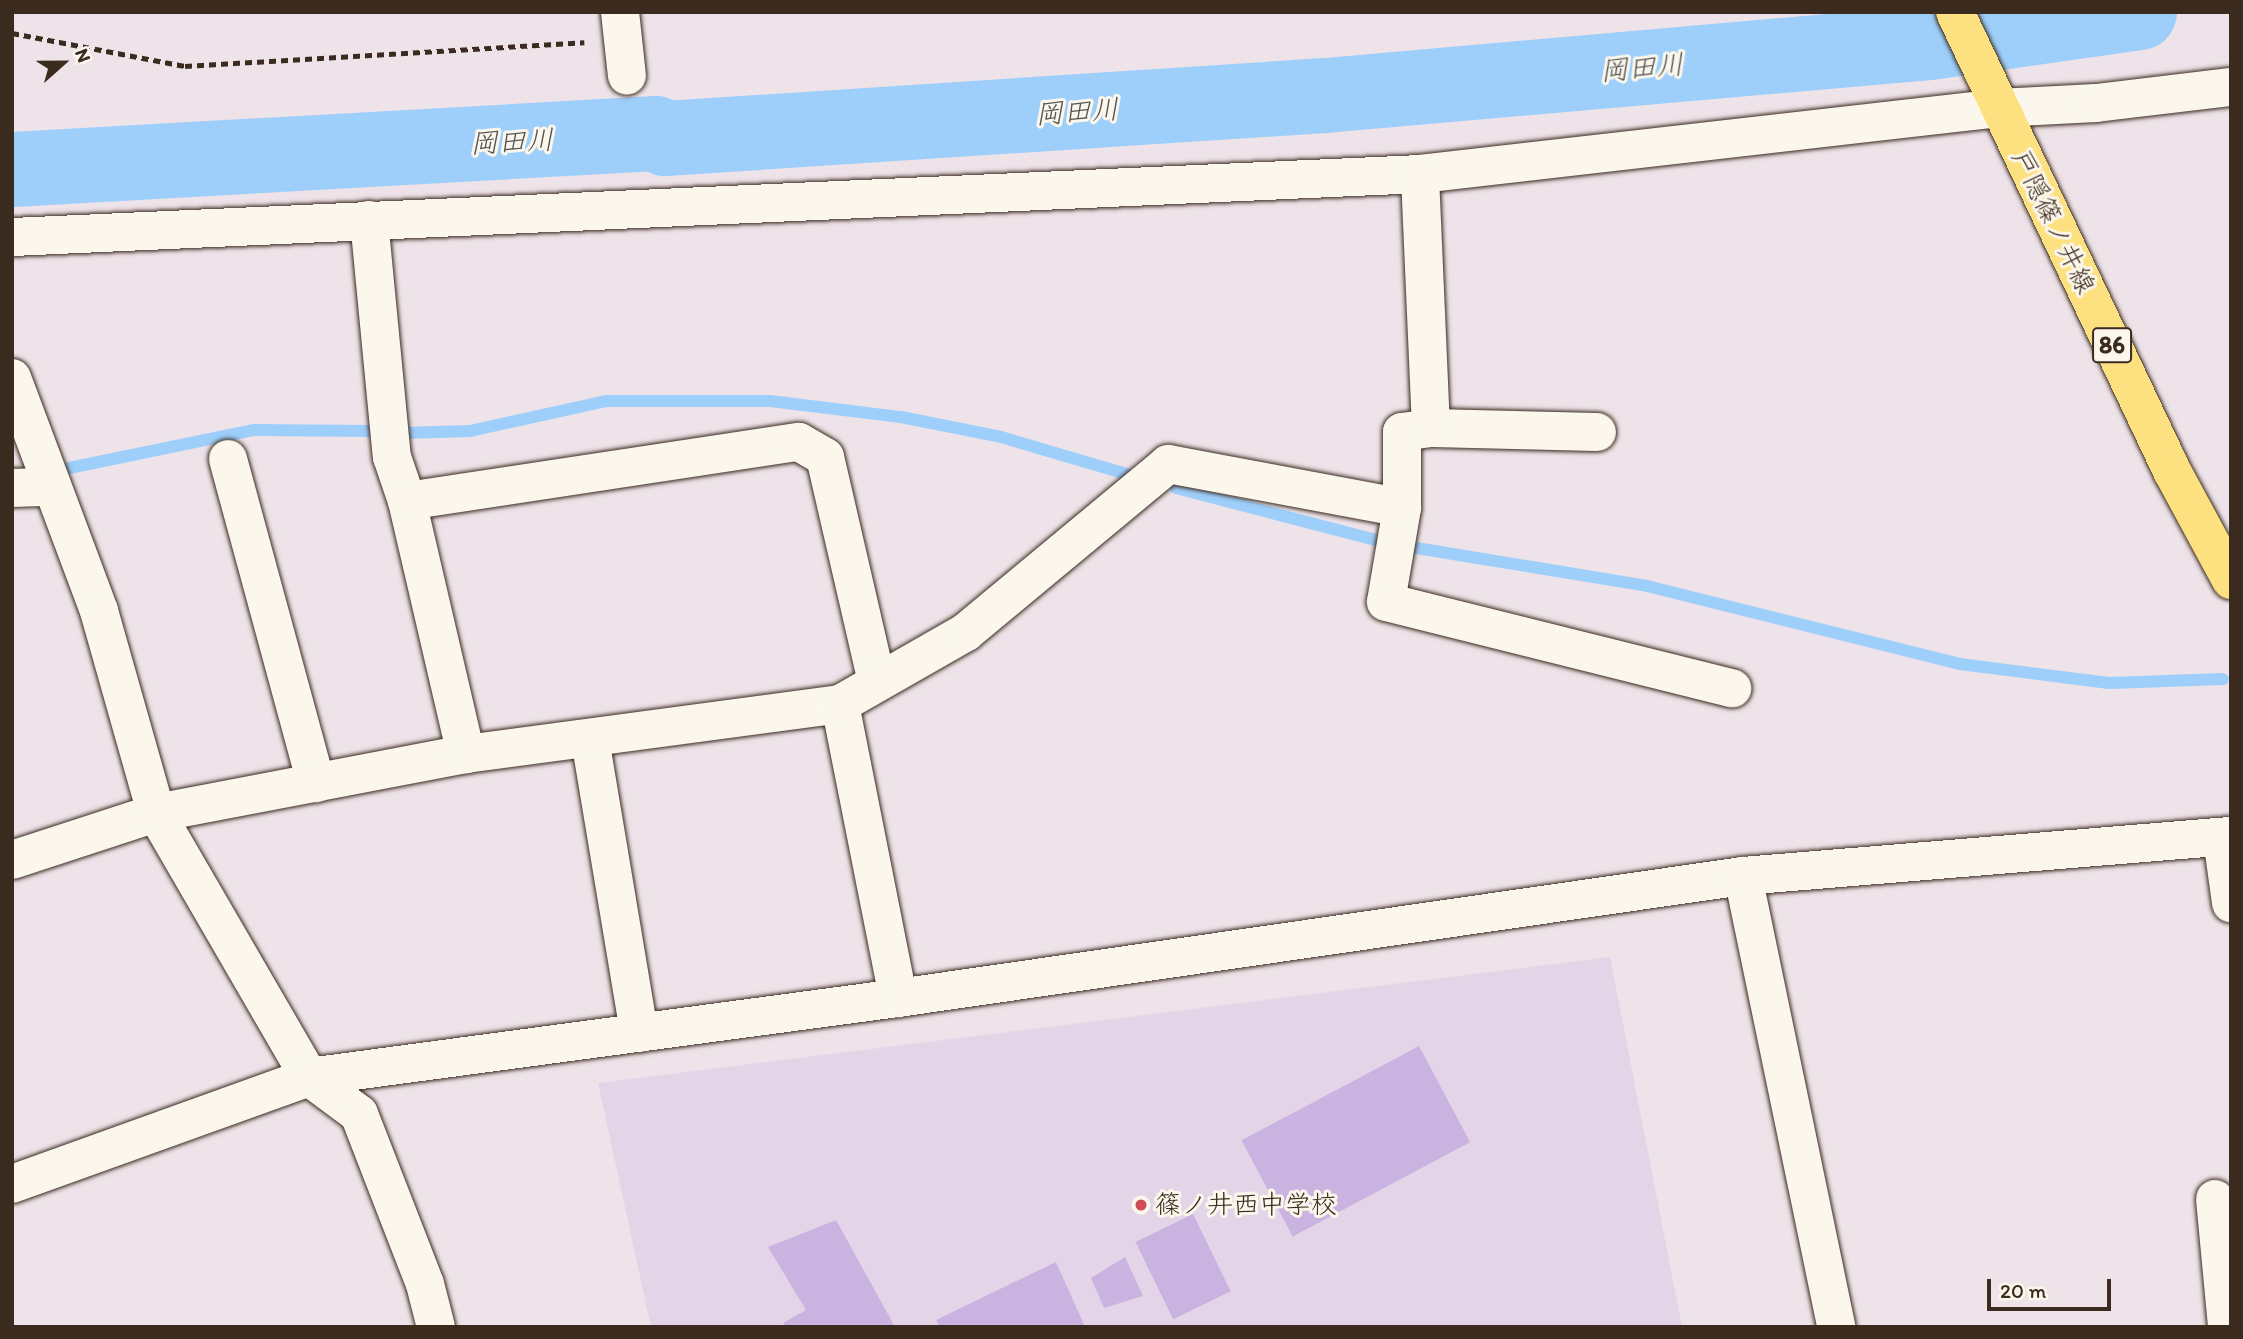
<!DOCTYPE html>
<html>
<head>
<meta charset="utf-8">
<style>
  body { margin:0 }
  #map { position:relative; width:2243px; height:1339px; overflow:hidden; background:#ede3e9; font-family:Itim,"Klee One",sans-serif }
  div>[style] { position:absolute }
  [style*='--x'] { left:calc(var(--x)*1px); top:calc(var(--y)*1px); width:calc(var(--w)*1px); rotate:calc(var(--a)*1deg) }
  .built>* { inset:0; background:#e3d5e7 }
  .stream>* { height:12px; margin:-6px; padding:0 6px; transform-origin:6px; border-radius:6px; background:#9ecffb }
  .river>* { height:75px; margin:-37.5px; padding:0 37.5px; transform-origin:37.5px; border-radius:37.5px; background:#9ecffb }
  .building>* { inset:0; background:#cbb3e1; transform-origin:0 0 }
  .path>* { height:4.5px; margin-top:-2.25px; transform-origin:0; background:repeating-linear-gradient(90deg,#3b2a1e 0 7px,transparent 0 12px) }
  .roads { filter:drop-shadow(0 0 2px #3b2a1e) drop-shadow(0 0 2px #3b2a1e) }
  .minor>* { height:38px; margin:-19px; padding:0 19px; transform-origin:19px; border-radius:19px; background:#fbf7ec }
  .major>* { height:38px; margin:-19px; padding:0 19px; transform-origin:19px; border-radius:19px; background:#fde080 }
  .dots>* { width:19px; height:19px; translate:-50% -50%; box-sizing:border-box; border:4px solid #fbf7ec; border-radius:50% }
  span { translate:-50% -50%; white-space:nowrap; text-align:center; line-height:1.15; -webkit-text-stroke:6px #fbf7ec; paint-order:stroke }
  .shield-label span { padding:2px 5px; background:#fbf7ec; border:2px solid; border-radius:5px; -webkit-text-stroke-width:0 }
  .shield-label { font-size:24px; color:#3b2a1e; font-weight:700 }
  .street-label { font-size:26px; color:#3b2a1e }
  .poi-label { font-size:26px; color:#3b2a1e }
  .left { translate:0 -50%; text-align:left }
  .water-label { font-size:28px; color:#545355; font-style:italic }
  .frame { position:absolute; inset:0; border:14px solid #3b2a1e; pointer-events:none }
  .north { position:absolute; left:28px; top:28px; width:70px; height:70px; -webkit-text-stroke:5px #fbf7ec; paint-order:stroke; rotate:69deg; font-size:19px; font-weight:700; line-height:28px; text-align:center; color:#3b2a1e }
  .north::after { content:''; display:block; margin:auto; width:24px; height:32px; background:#3b2a1e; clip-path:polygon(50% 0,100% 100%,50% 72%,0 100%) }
  .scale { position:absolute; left:1987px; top:1279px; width:124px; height:32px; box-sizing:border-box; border:4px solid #3b2a1e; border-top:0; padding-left:9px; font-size:21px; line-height:24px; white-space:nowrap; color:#3b2a1e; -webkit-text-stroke:5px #fbf7ec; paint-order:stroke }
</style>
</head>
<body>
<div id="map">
  <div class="built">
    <div style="clip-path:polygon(1610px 957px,1682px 1327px,651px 1327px,598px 1083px)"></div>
  </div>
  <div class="stream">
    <div style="--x:402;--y:433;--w:68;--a:-1.7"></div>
    <div style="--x:470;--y:431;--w:139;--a:-12.4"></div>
    <div style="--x:606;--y:401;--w:164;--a:0"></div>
    <div style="--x:770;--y:401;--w:132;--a:7"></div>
    <div style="--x:901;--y:417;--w:102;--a:11.3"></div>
    <div style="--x:1001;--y:437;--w:131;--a:16.4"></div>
    <div style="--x:69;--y:468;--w:189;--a:-11.6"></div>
    <div style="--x:254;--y:430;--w:117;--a:0.5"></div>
    <div style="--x:1176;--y:488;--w:207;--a:14.6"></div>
    <div style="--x:1416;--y:548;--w:234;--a:9.3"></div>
    <div style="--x:1647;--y:586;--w:323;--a:14"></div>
    <div style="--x:1960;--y:664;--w:150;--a:7.3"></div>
    <div style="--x:2109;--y:683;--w:114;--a:-2"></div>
  </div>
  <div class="river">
    <div style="--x:12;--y:169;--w:644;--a:-3.2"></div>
    <div style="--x:655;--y:133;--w:11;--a:27"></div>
    <div style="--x:665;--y:138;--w:661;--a:-3.73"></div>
    <div style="--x:1325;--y:95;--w:606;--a:-5.01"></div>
    <div style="--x:1929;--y:42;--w:212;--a:-8.1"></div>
  </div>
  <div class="building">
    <div style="left:1419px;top:1046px;width:109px;height:201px;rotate:62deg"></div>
    <div style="left:1193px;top:1214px;width:86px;height:64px;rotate:64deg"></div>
    <div style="clip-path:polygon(836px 1220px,895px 1327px,786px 1327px,783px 1323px,806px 1310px,768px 1247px)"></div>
    <div style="clip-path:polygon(1125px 1257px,1143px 1296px,1104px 1308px,1091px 1278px)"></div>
    <div style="clip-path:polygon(1056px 1262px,1085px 1327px,940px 1327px,936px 1320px)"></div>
  </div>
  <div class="path">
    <div style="--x:12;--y:33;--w:176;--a:10.8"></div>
    <div style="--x:185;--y:66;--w:400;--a:-3.4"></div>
  </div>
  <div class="roads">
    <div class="minor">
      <div style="--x:620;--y:12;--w:64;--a:83.8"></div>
      <div style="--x:369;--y:220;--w:238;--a:84.5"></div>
      <div style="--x:392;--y:457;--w:46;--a:71.2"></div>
      <div style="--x:407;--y:501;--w:260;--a:76.9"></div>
      <div style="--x:12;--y:237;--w:1409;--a:-2.56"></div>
      <div style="--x:1420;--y:174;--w:582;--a:-6.51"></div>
      <div style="--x:1998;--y:108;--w:98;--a:-2.9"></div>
      <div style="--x:2096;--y:103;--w:136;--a:-6.8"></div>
      <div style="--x:12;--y:378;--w:249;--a:69.5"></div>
      <div style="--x:99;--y:611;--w:210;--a:74.2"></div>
      <div style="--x:156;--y:813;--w:305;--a:59.9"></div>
      <div style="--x:309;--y:1077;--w:62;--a:36.5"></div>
      <div style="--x:359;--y:1114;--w:182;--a:68.8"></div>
      <div style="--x:425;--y:1284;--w:44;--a:75.7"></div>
      <div style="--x:1431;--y:428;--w:166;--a:1.4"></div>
      <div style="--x:228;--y:459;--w:336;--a:74.8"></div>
      <div style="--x:12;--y:488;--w:38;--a:-2"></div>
      <div style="--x:407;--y:501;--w:396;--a:-8.6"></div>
      <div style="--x:799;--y:442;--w:30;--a:30"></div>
      <div style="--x:825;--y:457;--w:231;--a:77"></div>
      <div style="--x:1402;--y:508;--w:95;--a:99.7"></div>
      <div style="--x:1386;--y:602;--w:357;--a:14"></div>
      <div style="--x:840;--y:704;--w:300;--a:78.8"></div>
      <div style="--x:590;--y:739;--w:298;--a:80.5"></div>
      <div style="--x:2222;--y:838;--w:66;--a:82.1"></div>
      <div style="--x:12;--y:860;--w:151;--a:-18.1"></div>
      <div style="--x:156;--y:813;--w:316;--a:-10.8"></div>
      <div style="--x:466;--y:754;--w:377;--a:-7.6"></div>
      <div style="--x:840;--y:704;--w:145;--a:-29.7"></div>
      <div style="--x:966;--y:632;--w:263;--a:-39.7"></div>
      <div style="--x:1168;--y:464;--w:238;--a:10.6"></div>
      <div style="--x:1402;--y:508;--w:76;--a:-90"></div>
      <div style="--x:1402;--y:432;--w:29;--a:-8"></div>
      <div style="--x:1431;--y:428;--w:254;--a:-92.5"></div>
      <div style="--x:1743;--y:876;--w:460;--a:78.3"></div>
      <div style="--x:12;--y:1184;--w:316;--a:-19.8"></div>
      <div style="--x:309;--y:1077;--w:594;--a:-7.64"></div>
      <div style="--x:898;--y:998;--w:854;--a:-8.22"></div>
      <div style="--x:1743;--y:876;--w:490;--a:-4.7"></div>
      <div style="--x:2215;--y:1199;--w:129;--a:84.6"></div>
    </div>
    <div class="major">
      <div style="--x:1955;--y:12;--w:508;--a:64.7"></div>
      <div style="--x:2172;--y:471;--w:124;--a:61.6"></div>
    </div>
  </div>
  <div class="dots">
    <div style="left:1141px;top:1205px;background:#d1495b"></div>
  </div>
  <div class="shield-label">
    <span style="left:2112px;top:345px">86</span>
  </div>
  <div class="street-label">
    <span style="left:2053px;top:222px;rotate:64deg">戸隠篠ノ井線</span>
  </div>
  <div class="poi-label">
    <span class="left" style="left:1155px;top:1205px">篠ノ井西中学校</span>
  </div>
  <div class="water-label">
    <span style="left:1642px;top:67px;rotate:-5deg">岡田川</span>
    <span style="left:1077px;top:111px;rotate:-4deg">岡田川</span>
    <span style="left:512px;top:141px;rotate:-3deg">岡田川</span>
  </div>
  <div class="frame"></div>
  <div class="north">N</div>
  <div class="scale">20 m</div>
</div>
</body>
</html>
